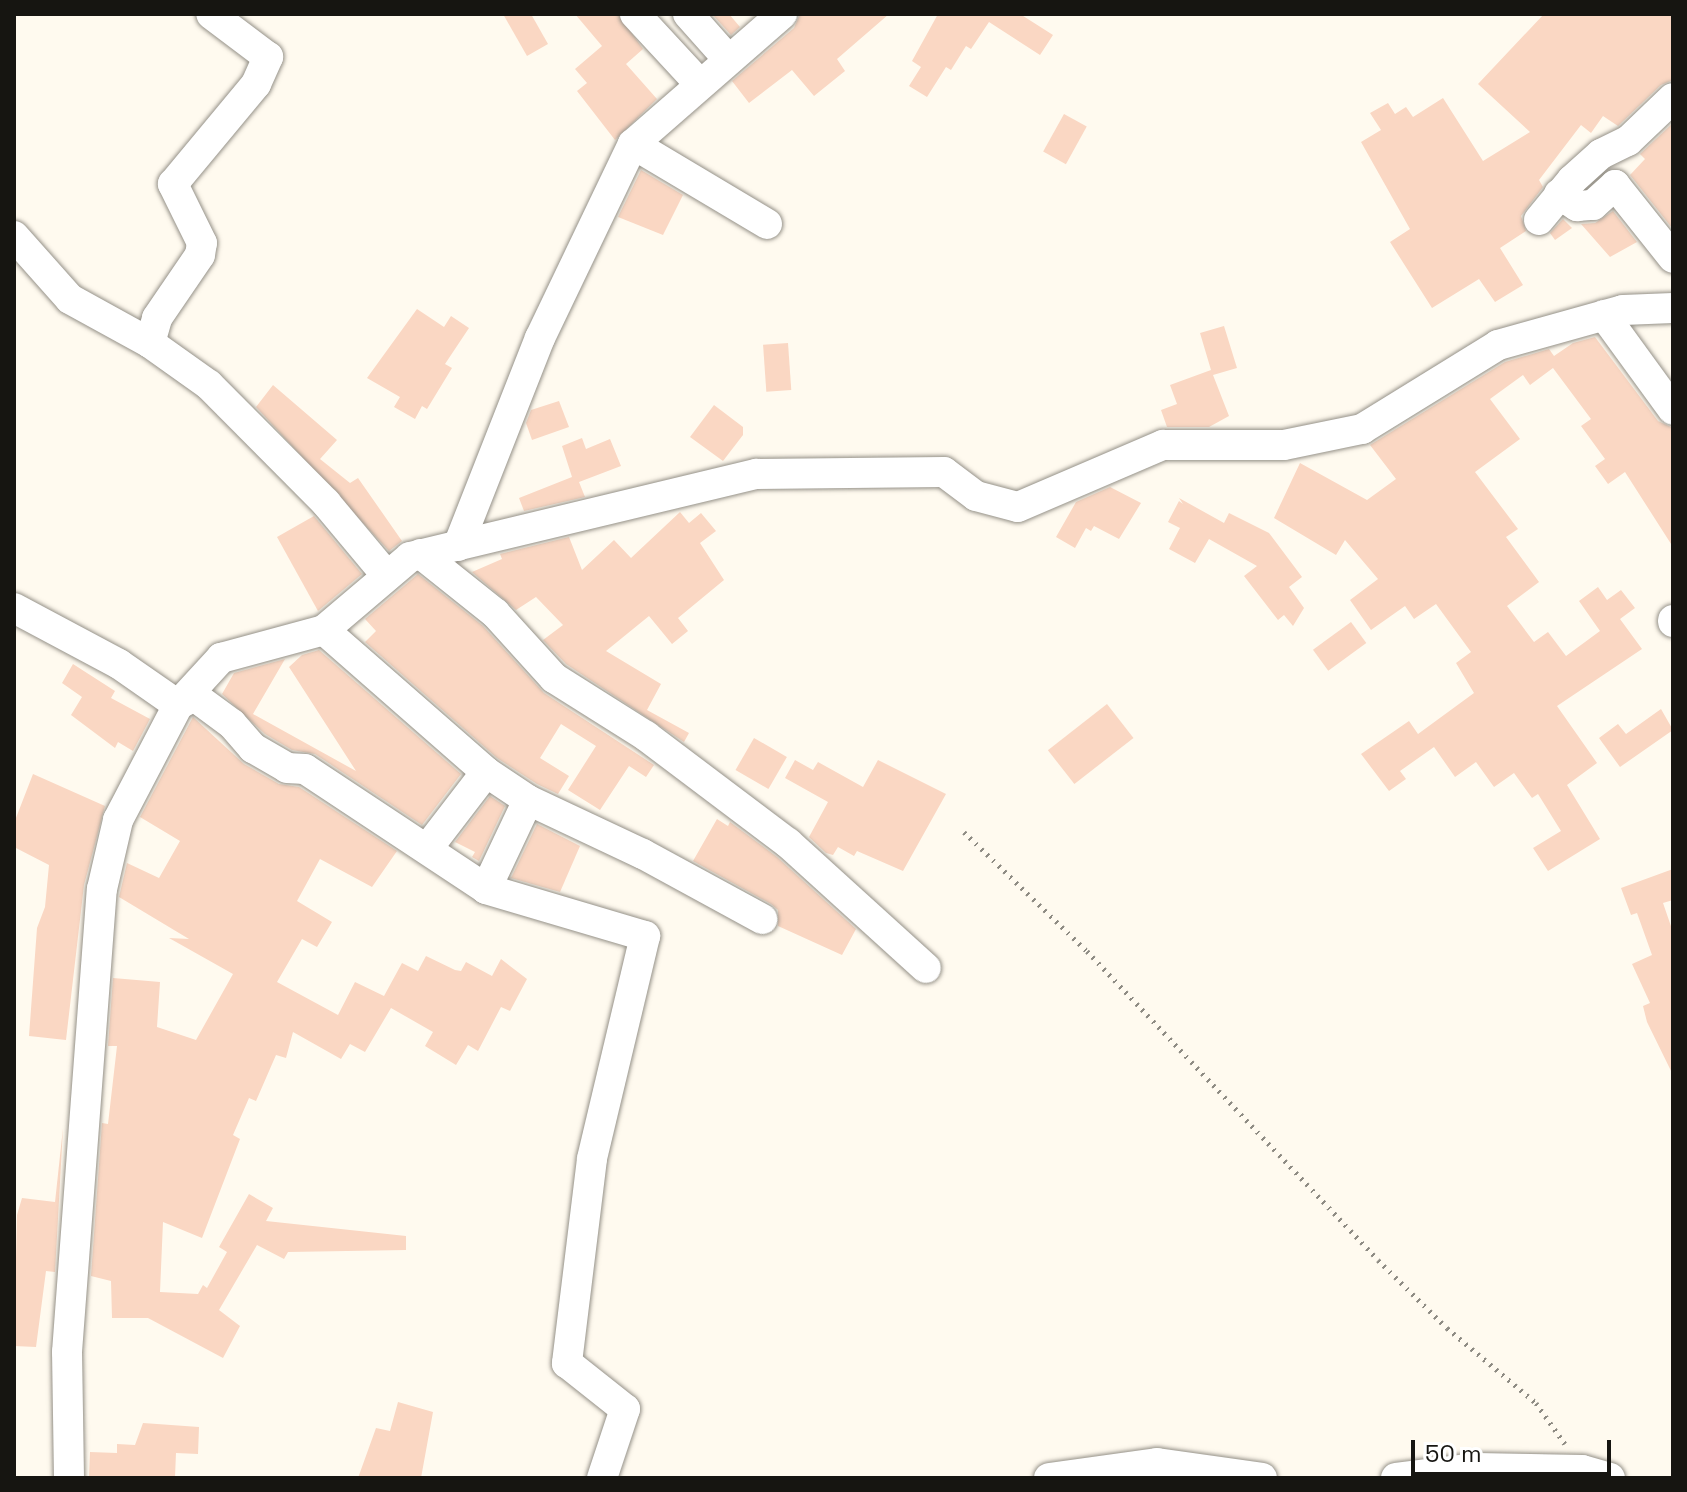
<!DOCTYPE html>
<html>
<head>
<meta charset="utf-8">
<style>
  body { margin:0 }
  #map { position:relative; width:1687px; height:1492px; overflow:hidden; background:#fffaef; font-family:"Space Grotesk",sans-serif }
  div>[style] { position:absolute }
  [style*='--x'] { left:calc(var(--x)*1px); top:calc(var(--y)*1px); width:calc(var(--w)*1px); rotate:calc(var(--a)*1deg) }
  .building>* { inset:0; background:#fad7c3; transform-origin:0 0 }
  .path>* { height:5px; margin-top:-2.5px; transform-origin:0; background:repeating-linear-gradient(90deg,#8e8b83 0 2px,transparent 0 8px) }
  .roads { filter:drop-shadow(0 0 2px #959188) drop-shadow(0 0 2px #959188) }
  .minor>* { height:30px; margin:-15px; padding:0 15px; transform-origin:15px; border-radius:15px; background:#fff }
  span { translate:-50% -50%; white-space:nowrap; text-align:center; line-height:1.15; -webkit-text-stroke:6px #fff; paint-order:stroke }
  .frame { position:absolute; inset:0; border:16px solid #161511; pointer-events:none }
  .scale { position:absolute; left:1411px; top:1440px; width:200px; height:36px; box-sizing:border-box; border:4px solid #161511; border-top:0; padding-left:10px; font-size:24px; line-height:28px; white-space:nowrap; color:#161511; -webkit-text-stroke:6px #fff; paint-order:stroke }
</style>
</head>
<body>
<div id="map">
  <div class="building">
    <div style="clip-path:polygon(503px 14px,531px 14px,548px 44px,527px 56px)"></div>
    <div style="clip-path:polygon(575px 14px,618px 14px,643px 49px,626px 64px,657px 99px,615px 140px,577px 91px,587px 83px,575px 69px,602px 46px)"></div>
    <div style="clip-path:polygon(712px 14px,729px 14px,740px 27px,731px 35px)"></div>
    <div style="clip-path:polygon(800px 14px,889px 14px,837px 59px,845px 71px,814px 96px,792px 70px,749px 103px,732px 81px,794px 28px)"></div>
    <div style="clip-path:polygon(938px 14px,1020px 14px,1053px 35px,1040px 55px,989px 22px,971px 49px,966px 46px,951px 70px,946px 67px,927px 97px,909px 86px,921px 67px,912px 61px)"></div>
    <div style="clip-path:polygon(1544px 14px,1673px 14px,1673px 80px,1661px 85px,1618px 126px,1603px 116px,1591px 133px,1581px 125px,1539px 180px,1543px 187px,1521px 216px,1526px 231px,1500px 248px,1523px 285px,1495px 302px,1479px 279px,1432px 308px,1390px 242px,1410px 229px,1361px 142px,1381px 130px,1370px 113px,1388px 103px,1395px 114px,1406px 107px,1413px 117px,1443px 98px,1483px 161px,1530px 132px,1478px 84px)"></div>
    <div style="left:1064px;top:114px;width:26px;height:43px;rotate:29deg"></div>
    <div style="clip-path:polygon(1673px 123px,1673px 227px,1672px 228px,1630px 175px,1645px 159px,1640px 154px)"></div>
    <div style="clip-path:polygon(641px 170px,683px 195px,663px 235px,618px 217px)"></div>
    <div style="clip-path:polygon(1613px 211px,1637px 242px,1610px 257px,1581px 224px,1595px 223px)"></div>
    <div style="clip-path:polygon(1563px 219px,1572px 228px,1555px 240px,1550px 233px)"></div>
    <div style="clip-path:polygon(417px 309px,444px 327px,451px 316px,469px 328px,445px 364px,452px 368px,427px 409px,422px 406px,415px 419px,394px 407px,400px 397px,367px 378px)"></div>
    <div style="clip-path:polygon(1224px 326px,1237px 368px,1213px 375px,1229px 416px,1209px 427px,1167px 427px,1161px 410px,1177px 404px,1170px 385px,1211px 370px,1200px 333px)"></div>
    <div style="clip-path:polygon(1595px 337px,1658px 421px,1673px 428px,1673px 547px,1625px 472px,1608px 484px,1595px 466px,1605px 459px,1581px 426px,1591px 419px,1553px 368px,1530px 385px,1523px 375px,1490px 399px,1520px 439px,1475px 472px,1518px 529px,1506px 537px,1539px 582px,1507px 606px,1534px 642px,1548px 632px,1566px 656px,1600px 631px,1579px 601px,1598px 587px,1607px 600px,1621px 590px,1635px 608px,1620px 619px,1642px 649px,1557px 706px,1597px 763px,1567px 785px,1600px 839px,1548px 871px,1533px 848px,1561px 831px,1538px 794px,1532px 798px,1514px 773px,1494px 787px,1476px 762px,1455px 777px,1434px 747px,1400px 771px,1406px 779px,1389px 791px,1361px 754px,1409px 721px,1418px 734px,1474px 693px,1456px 663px,1471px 652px,1436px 604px,1414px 619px,1405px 606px,1371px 630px,1350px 600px,1378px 579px,1345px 540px,1336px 555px,1274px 518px,1300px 463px,1367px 500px,1396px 479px,1370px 445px,1505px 362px,1549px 349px,1554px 356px,1573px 343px)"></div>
    <div style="left:788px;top:343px;width:47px;height:25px;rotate:86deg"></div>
    <div style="clip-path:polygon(273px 385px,337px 440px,320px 459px,350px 483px,358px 478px,402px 541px,389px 551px,256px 407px)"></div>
    <div style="clip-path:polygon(559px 401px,569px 427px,532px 440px,526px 423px,531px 410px)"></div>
    <div style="clip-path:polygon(714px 405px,743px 427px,743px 435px,723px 461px,690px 437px)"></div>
    <div style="clip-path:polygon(582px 438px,586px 449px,610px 439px,621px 466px,579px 482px,585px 497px,524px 511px,519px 498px,572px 477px,562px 446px)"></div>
    <div style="clip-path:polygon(1110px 487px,1141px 503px,1119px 539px,1094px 526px,1091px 531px,1086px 528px,1075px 548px,1056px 537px,1076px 502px)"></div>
    <div style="clip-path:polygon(1179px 498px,1224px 523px,1229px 513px,1269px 533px,1302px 577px,1289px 587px,1304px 608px,1293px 626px,1284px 615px,1278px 620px,1244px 576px,1257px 566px,1209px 539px,1195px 563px,1169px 549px,1180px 528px,1168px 522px,1179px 501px,1183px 504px)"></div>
    <div style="clip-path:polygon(680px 512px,689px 523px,701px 513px,716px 531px,700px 543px,724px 580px,678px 618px,688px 631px,672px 644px,649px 616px,606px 651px,661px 684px,647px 710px,689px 733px,684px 742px,566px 664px,543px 640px,563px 625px,536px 597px,516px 610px,472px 572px,502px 559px,500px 554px,569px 537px,582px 570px,614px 540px,631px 558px)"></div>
    <div style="clip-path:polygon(314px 516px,362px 574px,318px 611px,277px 537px)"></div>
    <div style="clip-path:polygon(418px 574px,483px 626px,544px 693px,654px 765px,646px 777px,629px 766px,600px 810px,568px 790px,596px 746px,561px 724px,540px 758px,569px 776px,558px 794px,537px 784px,497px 758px,365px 642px,376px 631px,365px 619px)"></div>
    <div style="left:1351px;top:622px;width:26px;height:47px;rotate:54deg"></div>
    <div style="clip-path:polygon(319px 650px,461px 774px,422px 825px,315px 754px,292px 750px,265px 734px,222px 694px,234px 673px,285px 659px,253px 714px,356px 771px,289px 667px,302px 655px)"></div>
    <div style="clip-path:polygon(73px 664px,115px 691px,111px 698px,150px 719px,133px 751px,118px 742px,115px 748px,71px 715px,82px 697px,62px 683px)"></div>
    <div style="left:1107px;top:704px;width:43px;height:75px;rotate:52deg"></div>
    <div style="clip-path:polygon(1661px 709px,1673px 730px,1620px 767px,1599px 738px,1618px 724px,1626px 734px)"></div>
    <div style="clip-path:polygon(193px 717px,244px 764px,279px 784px,299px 787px,397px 851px,372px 887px,320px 859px,297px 901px,332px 922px,317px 947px,302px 939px,277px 982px,338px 1015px,355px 982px,384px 996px,402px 963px,418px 971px,426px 956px,455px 970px,461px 971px,466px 962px,492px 976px,501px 959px,527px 979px,510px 1011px,501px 1007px,478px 1051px,468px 1045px,456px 1065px,425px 1046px,433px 1032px,391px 1008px,365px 1052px,350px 1044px,341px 1059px,293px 1032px,286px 1058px,276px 1055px,256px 1101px,249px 1098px,233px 1135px,240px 1139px,202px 1238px,163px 1222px,160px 1292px,198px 1294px,203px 1285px,207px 1288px,227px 1252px,219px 1247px,249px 1194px,273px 1208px,266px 1221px,406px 1236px,406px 1250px,288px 1252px,284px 1259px,257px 1245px,219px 1310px,240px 1326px,223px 1358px,148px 1318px,112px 1318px,111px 1281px,91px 1276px,102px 1123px,108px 1124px,117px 1046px,108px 1046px,113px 978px,160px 982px,157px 1027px,196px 1040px,233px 974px,169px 938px,189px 939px,119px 897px,127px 863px,159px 878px,180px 841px,140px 817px)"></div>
    <div style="left:754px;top:738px;width:38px;height:37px;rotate:30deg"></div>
    <div style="clip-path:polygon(795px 760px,813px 770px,818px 762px,863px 787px,878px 760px,946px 794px,903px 871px,857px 851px,854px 856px,838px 847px,833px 855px,826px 853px,809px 837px,828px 802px,785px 778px)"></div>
    <div style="clip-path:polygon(33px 774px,105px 806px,84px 885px,66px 1040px,29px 1036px,37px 928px,45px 907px,49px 865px,14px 847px,14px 823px)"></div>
    <div style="clip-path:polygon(490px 796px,505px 806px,479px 861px,472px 857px,475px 852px,455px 842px)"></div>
    <div style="clip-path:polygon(717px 819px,728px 826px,730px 822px,777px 857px,856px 929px,842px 955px,778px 926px,778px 910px,771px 904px,693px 861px)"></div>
    <div style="clip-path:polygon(537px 824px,580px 846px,560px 892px,511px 878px)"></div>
    <div style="clip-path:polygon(1673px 869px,1673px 900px,1663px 903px,1673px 932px,1673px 1075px,1647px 1022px,1643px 1006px,1650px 1003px,1632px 964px,1652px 955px,1637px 913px,1631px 915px,1621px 888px)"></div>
    <div style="clip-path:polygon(63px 1128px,55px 1272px,46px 1271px,36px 1347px,14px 1346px,17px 1215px,22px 1198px,55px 1202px)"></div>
    <div style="clip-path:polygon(398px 1402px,433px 1412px,421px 1478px,358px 1478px,376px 1428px,390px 1431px)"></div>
    <div style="clip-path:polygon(143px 1423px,199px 1427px,198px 1454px,176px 1453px,175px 1477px,89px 1478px,90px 1452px,117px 1453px,117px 1444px,135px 1445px)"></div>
  </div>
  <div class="path">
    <div style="--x:964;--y:832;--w:171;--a:44.1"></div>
    <div style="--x:1087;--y:951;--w:424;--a:46.7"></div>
    <div style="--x:1378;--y:1260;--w:97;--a:44.6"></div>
    <div style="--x:1447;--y:1328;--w:116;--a:40.1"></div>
    <div style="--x:1536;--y:1403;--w:50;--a:54.7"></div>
  </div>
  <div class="roads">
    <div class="minor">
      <div style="--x:635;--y:14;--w:94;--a:47.2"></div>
      <div style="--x:688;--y:14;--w:59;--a:48.4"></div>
      <div style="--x:633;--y:144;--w:156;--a:30.8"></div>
      <div style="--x:1559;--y:194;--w:22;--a:34"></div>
      <div style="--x:1577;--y:206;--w:16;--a:-4"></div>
      <div style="--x:1593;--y:205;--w:30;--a:-42"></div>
      <div style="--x:1615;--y:185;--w:93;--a:51.5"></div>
      <div style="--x:1539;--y:220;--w:52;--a:-50.5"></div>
      <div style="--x:1572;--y:180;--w:39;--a:-42"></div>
      <div style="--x:1601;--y:154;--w:30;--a:-26"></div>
      <div style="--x:1628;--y:141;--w:62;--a:-43.7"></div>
      <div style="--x:14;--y:236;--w:84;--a:48.4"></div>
      <div style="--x:70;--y:299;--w:91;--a:28.8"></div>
      <div style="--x:150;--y:343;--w:72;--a:35.4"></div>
      <div style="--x:209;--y:385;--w:166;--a:45.2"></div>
      <div style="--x:326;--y:503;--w:95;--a:50.1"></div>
      <div style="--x:1604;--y:315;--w:117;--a:54"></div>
      <div style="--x:150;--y:343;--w:26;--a:-74"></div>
      <div style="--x:157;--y:318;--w:76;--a:-55.7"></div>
      <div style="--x:200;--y:255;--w:12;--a:-81"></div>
      <div style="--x:202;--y:243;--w:66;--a:-116.2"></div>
      <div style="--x:173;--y:184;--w:130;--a:-50.3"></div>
      <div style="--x:256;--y:84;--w:30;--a:-66"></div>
      <div style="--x:268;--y:57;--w:71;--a:-143"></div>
      <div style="--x:458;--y:546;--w:224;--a:-68.5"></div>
      <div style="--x:540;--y:338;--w:215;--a:-64.4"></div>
      <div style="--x:633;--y:144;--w:198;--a:-41.1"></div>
      <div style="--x:421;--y:554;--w:95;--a:38.6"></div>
      <div style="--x:495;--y:613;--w:88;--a:47.8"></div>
      <div style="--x:554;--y:678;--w:109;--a:32.2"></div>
      <div style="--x:646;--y:736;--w:178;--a:37"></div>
      <div style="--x:788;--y:843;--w:186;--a:42.2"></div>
      <div style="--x:14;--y:608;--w:119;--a:28.1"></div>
      <div style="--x:119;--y:664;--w:72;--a:34.8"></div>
      <div style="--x:178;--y:705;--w:18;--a:-29"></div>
      <div style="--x:194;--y:696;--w:47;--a:36.4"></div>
      <div style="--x:232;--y:724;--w:32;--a:49"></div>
      <div style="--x:253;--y:748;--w:39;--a:30"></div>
      <div style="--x:287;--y:768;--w:18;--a:3"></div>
      <div style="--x:305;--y:769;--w:217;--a:33.5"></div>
      <div style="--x:486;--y:889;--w:166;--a:16.5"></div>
      <div style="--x:645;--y:936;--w:229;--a:103.4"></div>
      <div style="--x:592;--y:1159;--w:206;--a:97"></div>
      <div style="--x:567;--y:1363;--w:74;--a:38.4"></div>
      <div style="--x:625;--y:1409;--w:73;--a:108.4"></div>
      <div style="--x:1673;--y:620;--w:2;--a:90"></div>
      <div style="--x:324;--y:630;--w:215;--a:41.2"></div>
      <div style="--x:486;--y:772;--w:50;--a:33.7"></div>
      <div style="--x:528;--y:800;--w:127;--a:25.2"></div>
      <div style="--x:643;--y:854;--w:136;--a:28.6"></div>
      <div style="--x:427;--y:849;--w:97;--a:-52.5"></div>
      <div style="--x:486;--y:889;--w:98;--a:-64.7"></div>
      <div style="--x:69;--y:1478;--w:126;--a:-90.9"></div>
      <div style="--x:67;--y:1352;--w:464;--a:-85.7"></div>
      <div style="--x:102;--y:889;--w:71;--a:-76.9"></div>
      <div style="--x:118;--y:820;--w:130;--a:-62.4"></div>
      <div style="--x:178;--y:705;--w:64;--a:-47.5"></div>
      <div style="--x:221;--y:658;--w:107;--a:-15.2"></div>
      <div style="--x:324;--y:630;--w:113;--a:-40.3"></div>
      <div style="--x:410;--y:557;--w:356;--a:-13.5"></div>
      <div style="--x:756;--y:474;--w:188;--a:-0.6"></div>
      <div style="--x:944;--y:472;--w:40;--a:37"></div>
      <div style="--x:976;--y:496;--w:43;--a:14.7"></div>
      <div style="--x:1018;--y:507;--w:158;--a:-23.2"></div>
      <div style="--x:1163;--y:445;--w:121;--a:0"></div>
      <div style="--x:1284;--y:445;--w:80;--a:-11.6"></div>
      <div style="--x:1362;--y:429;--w:160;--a:-31.7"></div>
      <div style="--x:1498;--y:345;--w:130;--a:-15.6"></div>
      <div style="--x:1623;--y:310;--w:50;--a:-2.3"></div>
      <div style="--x:1049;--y:1478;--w:109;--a:-7.9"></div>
      <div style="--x:1157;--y:1463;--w:106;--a:8.1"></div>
      <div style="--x:1396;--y:1478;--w:81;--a:-7.1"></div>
      <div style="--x:1476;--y:1468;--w:106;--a:1.1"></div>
      <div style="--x:1582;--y:1470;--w:29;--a:16"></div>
    </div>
  </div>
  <div class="frame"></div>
  <div class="scale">50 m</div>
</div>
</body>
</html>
